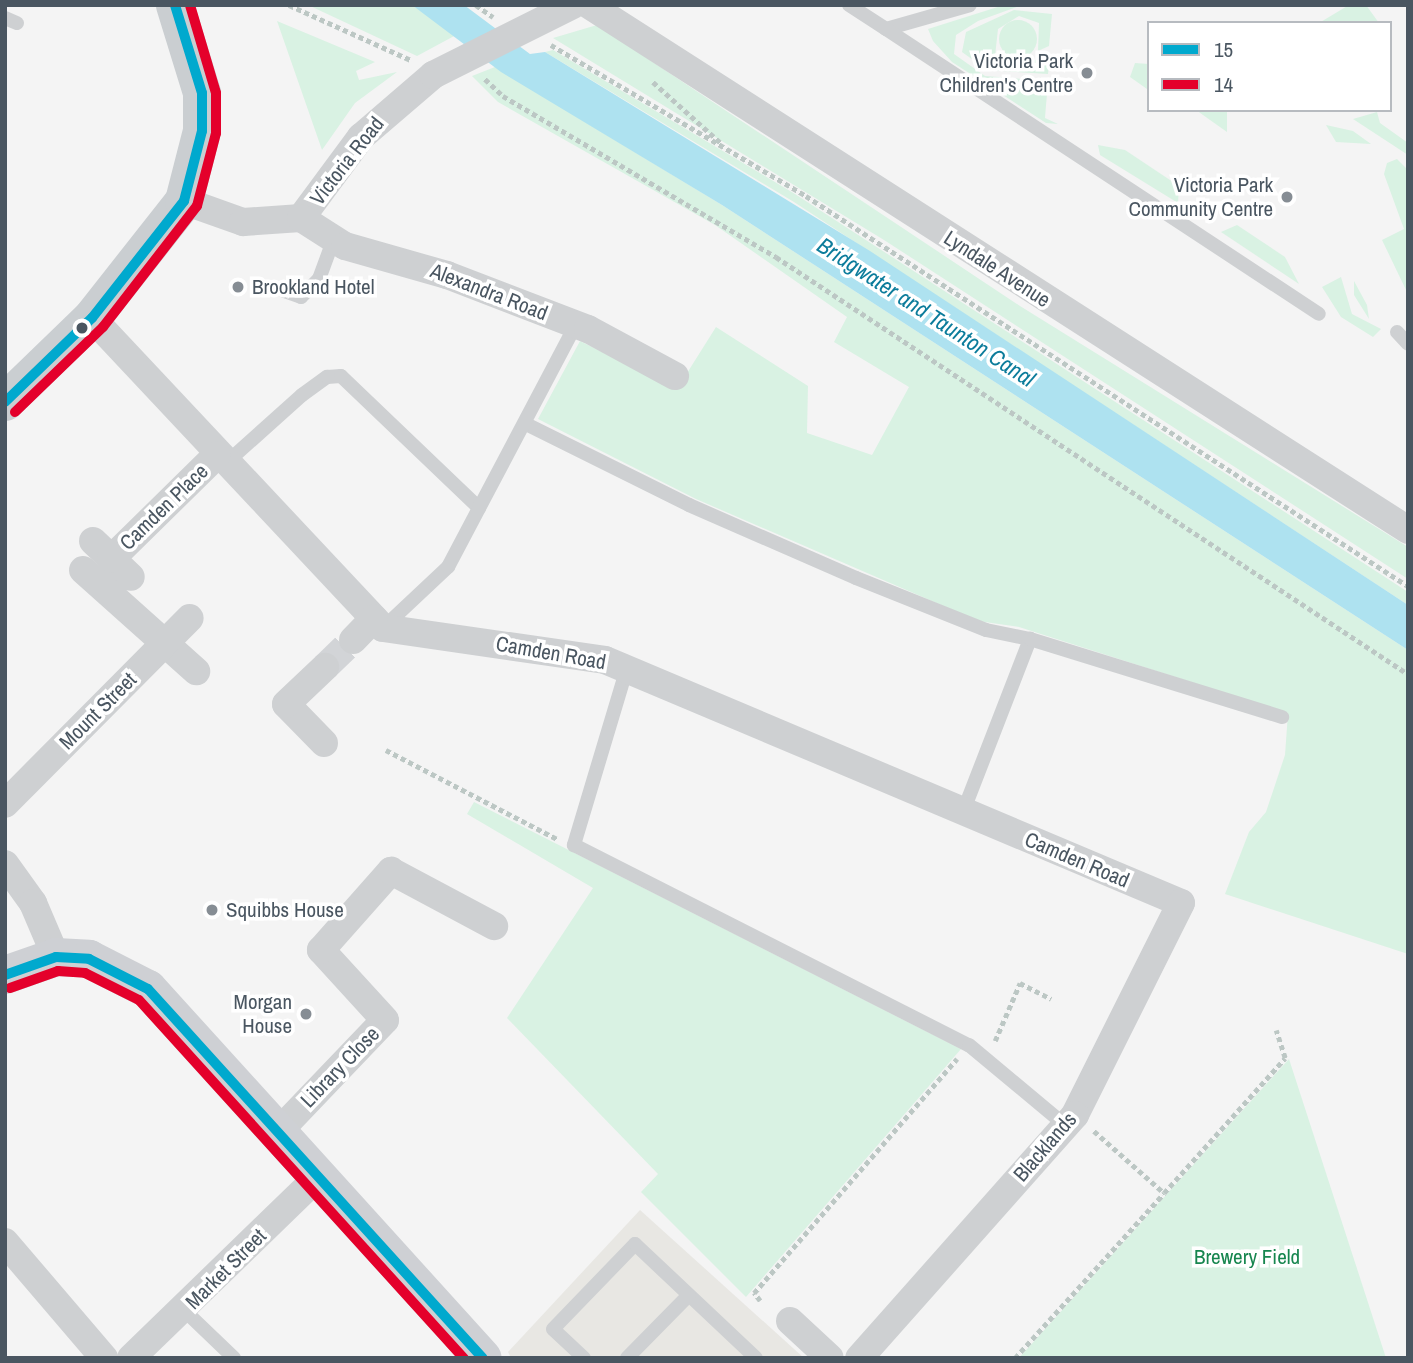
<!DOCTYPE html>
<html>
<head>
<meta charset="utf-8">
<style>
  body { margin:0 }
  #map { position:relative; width:1413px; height:1363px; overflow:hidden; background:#f4f4f4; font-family:"Archivo Narrow",sans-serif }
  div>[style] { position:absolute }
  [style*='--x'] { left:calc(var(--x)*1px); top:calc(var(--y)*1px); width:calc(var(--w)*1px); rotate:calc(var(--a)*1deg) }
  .commercial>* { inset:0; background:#e8e7e3 }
  .green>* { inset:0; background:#d9f2e3 }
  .round { border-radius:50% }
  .water>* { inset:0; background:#aee2f0 }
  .street-tunnel>* { height:28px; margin-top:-14px; transform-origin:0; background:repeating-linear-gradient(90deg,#d2d4d7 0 28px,transparent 0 42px) }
  .path>* { height:4.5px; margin-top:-2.25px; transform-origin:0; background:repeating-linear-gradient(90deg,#bcc7c4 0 5px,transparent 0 8.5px) }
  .lane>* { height:14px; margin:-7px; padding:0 7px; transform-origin:7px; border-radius:7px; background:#ced0d2 }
  .street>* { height:28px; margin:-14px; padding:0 14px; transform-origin:14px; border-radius:14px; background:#ced0d2 }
  .secondary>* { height:38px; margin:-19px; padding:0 19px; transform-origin:19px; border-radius:19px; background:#ced0d4 }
  .primary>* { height:38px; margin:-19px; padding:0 19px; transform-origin:19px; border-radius:19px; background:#caced1 }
  .street-bridge>* { height:28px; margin:-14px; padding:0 14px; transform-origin:14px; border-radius:14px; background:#ced0d2 }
  .bus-1>* { height:10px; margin:-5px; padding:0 5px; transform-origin:5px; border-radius:5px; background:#00a9ce }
  .bus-2>* { height:10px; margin:-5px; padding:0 5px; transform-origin:5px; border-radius:5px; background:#e4002b }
  .dots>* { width:19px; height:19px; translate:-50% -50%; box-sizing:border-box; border:4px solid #fff; border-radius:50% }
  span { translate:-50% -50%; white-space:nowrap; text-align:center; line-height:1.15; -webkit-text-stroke:7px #fff; paint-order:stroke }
  .poi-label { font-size:21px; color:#4a5661 }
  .right { translate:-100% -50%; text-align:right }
  .left { translate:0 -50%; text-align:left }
  .street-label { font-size:21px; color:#4a5661 }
  .park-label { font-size:21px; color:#17864f }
  .water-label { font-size:23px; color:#0c7c9b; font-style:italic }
  .frame { position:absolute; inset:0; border:7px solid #4a5661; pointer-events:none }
  .legend { position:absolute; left:1147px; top:21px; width:245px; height:91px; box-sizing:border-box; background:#fff; border:2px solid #b7bbc0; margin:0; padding:9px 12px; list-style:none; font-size:21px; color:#4a5661 }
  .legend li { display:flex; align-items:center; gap:14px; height:35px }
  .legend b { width:35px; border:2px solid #b7bbc0 }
</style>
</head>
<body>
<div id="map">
  <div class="commercial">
    <div style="clip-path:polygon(640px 1210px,804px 1358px,511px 1358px,508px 1352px)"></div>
  </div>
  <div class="green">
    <div style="clip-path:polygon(308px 5px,412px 5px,456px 35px,417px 56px)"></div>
    <div style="clip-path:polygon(1004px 5px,1052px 5px,1022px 5px,978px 21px,956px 35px,954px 54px,985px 76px,1048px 81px,1045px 118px,1058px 124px,1046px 123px,952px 62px,933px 41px,928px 29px)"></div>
    <div style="clip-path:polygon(1349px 5px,1366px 5px,1379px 23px,1319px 23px)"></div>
    <div style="clip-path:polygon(1014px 10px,1052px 14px,1049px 46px,1038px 51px,1039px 23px,1019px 16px,998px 29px,995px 56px,1011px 64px,1041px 59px,1049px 64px,1048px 74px,987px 70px,962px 52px,966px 32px)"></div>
    <div class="round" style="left:999px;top:20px;width:38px;height:38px"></div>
    <div style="clip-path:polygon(277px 21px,375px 62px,356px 71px,359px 80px,397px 72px,355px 103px,322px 150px)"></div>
    <div style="clip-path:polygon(597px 25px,1020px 306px,1408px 547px,1408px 579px,884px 240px,553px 38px)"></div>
    <div style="clip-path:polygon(553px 50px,795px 194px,1174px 440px,1408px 592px,1408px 605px,794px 202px,545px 52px)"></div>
    <div style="clip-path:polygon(1135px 63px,1149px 64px,1147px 89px,1130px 77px)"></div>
    <div style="clip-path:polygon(495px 67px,722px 205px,1408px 650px,1408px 954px,1225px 894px,1249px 832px,1266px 812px,1285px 755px,1288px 713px,1019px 627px,978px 621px,696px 499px,538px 419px,580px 341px,677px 389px,716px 327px,808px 386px,807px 433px,872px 455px,909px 387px,834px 342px,847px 317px,715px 225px,498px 102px,472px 76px)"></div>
    <div style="clip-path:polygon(1196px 110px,1227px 110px,1227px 132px,1210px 120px)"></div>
    <div style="clip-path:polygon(1377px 112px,1380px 123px,1408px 143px,1408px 155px,1353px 119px)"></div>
    <div style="clip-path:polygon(1326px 125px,1353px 131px,1371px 144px,1336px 142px)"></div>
    <div style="clip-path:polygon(1098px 145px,1125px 150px,1179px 186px,1178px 203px,1100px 155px)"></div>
    <div style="clip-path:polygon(1397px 159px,1408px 170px,1407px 292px,1382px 240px,1404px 229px,1384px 174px,1387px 163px)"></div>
    <div style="clip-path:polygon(1237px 225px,1285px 257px,1299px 284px,1221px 232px)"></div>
    <div style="clip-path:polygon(1341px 277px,1352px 314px,1381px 329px,1373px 337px,1341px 317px,1322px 287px)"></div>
    <div style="clip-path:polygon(1354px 281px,1367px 305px,1369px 319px,1354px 295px)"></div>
    <div style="clip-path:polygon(474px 802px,961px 1049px,746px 1297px,641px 1192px,658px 1174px,507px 1018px,593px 888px,467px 814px)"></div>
    <div style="clip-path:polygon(1289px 1059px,1386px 1358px,1019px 1358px,1167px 1194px)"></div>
  </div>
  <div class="water">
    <div style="clip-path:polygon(412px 5px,464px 5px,530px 54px,545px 52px,870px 251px,1408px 605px,1408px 650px,722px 205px,501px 72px)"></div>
  </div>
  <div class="street-tunnel">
    <div style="--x:325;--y:667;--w:39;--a:-44"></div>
  </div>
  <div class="path">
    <div style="--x:289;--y:5;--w:134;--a:24.3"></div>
    <div style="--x:476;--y:5;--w:21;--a:35"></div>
    <div style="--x:551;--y:45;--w:296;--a:30.6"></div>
    <div style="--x:806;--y:196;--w:717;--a:32.94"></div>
    <div style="--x:485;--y:79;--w:25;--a:43"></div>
    <div style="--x:503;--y:96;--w:317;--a:30.5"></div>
    <div style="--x:776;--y:257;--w:757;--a:33.42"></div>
    <div style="--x:653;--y:82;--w:93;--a:41.9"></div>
    <div style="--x:386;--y:750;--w:193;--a:27.5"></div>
    <div style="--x:995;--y:1041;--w:63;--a:-66.7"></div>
    <div style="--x:1020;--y:983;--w:35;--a:27"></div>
    <div style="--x:1094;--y:1131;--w:94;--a:41.5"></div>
    <div style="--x:1164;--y:1193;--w:181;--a:-48.1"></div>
    <div style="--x:1285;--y:1058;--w:29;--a:-108"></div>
    <div style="--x:760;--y:1301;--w:10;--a:-127"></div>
    <div style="--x:754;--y:1293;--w:310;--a:-49.1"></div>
    <div style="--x:1015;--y:1358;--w:222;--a:-47.9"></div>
  </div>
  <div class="lane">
    <div style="--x:849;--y:5;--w:44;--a:33"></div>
    <div style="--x:886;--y:29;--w:87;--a:-15.9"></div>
    <div style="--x:5;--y:18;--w:13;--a:23"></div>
    <div style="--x:886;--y:29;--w:518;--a:33.35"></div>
    <div style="--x:284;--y:291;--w:18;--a:19"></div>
    <div style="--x:301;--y:297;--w:25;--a:-45"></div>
    <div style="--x:319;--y:279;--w:40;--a:-69.8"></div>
    <div style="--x:1397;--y:332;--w:16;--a:47"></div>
    <div style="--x:528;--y:425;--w:180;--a:26.4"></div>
    <div style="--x:689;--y:505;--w:182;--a:23.6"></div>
    <div style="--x:856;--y:578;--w:140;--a:21.8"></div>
    <div style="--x:986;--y:630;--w:45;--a:11.6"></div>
    <div style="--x:225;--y:464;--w:103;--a:-41.9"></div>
    <div style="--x:302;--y:395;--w:31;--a:-36"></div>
    <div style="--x:327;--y:377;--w:14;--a:-4"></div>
    <div style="--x:341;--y:376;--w:191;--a:43.7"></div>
    <div style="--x:384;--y:627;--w:88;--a:-43.2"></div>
    <div style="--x:448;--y:567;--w:272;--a:-62.2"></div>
    <div style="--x:627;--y:668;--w:185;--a:106.7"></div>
    <div style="--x:574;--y:845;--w:443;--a:26.9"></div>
    <div style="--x:969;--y:1045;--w:125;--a:39.8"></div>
    <div style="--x:963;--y:812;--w:186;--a:-68.8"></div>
    <div style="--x:1030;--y:639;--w:264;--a:17.2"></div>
    <div style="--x:185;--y:1311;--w:68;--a:43.8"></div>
    <div style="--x:584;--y:1358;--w:42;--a:-136.9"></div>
    <div style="--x:553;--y:1329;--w:118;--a:-46"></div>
    <div style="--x:635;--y:1244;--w:166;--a:43.3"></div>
    <div style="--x:627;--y:1358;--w:88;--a:-45.5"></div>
  </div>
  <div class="street">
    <div style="--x:589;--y:5;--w:973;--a:32.66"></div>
    <div style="--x:184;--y:201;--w:63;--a:19.6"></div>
    <div style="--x:243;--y:222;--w:58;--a:-3.9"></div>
    <div style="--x:301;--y:218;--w:101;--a:-53.5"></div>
    <div style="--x:361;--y:137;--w:95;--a:-40.7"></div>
    <div style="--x:301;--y:218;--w:52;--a:32.5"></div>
    <div style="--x:345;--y:246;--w:106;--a:15.9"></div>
    <div style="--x:447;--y:275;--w:151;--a:21"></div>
    <div style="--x:588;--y:329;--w:99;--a:28.4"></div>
    <div style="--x:92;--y:318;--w:425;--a:46.8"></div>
    <div style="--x:383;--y:628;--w:224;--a:8.2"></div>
    <div style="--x:605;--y:660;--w:625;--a:22.87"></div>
    <div style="--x:1181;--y:903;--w:237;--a:116.6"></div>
    <div style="--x:1075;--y:1115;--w:325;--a:131.6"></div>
    <div style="--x:93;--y:541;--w:52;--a:43.5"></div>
    <div style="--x:111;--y:559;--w:148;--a:-44.5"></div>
    <div style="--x:83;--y:570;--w:152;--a:41.8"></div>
    <div style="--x:353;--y:640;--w:30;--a:-46"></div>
    <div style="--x:324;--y:743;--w:54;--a:-134.3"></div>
    <div style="--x:286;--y:704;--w:54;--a:-43.5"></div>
    <div style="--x:5;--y:804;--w:262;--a:-45.2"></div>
    <div style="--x:5;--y:864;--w:48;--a:54.3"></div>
    <div style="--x:33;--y:903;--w:59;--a:66.9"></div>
    <div style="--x:279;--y:1131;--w:153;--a:-46.3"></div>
    <div style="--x:385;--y:1020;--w:95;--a:-132.4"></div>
    <div style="--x:321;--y:950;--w:106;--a:-48.5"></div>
    <div style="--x:391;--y:871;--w:117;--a:28.1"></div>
    <div style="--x:5;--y:1242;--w:153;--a:49.5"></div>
    <div style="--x:790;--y:1321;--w:54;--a:42.8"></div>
    <div style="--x:131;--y:1358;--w:260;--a:-44.1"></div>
  </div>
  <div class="secondary">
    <div style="--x:5;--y:975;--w:54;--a:-19.4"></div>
    <div style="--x:56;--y:957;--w:33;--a:3"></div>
    <div style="--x:89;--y:959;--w:66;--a:27"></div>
    <div style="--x:148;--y:989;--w:498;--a:47.8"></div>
  </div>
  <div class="primary">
    <div style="--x:5;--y:402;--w:121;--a:-44"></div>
    <div style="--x:92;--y:318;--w:149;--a:-51.8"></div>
    <div style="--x:184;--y:201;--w:72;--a:-75.6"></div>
    <div style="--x:202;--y:131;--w:38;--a:-90"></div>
    <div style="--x:202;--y:93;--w:92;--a:-107.1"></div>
  </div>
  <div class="street-bridge">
    <div style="--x:433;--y:75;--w:157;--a:-26.6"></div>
  </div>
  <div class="bus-1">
    <div style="--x:5;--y:402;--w:121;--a:-44"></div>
    <div style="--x:92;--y:318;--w:149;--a:-51.8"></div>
    <div style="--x:184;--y:201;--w:72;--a:-75.6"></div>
    <div style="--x:202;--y:131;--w:38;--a:-90"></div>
    <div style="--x:202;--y:93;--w:92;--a:-107.1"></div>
    <div style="--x:5;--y:975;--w:54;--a:-19.4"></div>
    <div style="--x:56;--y:957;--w:33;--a:3"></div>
    <div style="--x:89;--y:959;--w:66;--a:27"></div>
    <div style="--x:148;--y:989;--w:498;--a:47.8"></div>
  </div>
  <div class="bus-2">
    <div style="--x:15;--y:412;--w:122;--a:-44"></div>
    <div style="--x:103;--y:327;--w:153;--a:-52.2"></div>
    <div style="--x:197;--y:206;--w:75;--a:-75.4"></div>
    <div style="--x:216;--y:133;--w:40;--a:-90"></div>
    <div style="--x:216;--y:93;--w:92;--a:-106.5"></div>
    <div style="--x:10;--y:988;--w:51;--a:-19.5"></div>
    <div style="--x:58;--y:971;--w:27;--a:4"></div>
    <div style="--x:85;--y:973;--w:60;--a:26.6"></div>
    <div style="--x:139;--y:1000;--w:484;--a:47.8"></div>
  </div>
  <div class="dots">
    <div style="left:1087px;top:73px;background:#868d94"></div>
    <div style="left:1287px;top:197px;background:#868d94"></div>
    <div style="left:238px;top:287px;background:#868d94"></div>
    <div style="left:82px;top:328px;background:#4a5661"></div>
    <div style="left:212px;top:910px;background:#868d94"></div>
    <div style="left:306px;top:1014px;background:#868d94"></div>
  </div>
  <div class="poi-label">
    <span class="right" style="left:1073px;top:73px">Victoria Park<br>Children's Centre</span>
    <span class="right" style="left:1273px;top:197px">Victoria Park<br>Community Centre</span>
    <span class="left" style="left:252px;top:287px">Brookland Hotel</span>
    <span class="left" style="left:226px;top:910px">Squibbs House</span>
    <span class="right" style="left:292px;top:1014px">Morgan<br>House</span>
  </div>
  <div class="street-label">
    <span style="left:347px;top:161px;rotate:-52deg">Victoria Road</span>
    <span style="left:997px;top:269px;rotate:33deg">Lyndale Avenue</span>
    <span style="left:489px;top:292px;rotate:21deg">Alexandra Road</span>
    <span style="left:164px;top:507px;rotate:-44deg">Camden Place</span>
    <span style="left:551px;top:653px;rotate:10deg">Camden Road</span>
    <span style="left:98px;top:711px;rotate:-45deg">Mount Street</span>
    <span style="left:1077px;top:860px;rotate:23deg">Camden Road</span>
    <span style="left:340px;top:1067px;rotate:-46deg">Library Close</span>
    <span style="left:1045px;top:1147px;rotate:-49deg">Blacklands</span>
    <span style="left:226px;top:1269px;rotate:-45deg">Market Street</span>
  </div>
  <div class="park-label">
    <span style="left:1247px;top:1257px">Brewery Field</span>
  </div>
  <div class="water-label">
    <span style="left:926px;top:312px;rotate:33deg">Bridgwater and Taunton Canal</span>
  </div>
  <div class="frame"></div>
  <ul class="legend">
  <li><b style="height:9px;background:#00a9ce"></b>15</li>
  <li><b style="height:9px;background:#e4002b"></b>14</li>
  </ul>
</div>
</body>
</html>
